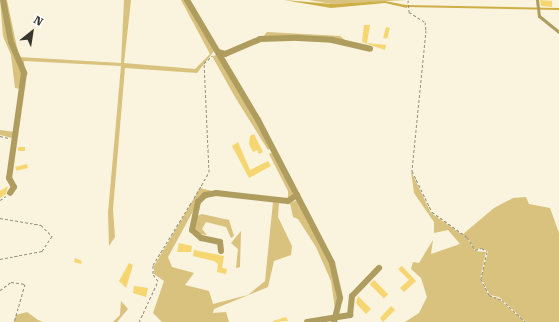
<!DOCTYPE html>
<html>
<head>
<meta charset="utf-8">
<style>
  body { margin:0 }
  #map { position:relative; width:559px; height:322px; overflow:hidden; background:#faf3dd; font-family:"Roboto Serif",serif }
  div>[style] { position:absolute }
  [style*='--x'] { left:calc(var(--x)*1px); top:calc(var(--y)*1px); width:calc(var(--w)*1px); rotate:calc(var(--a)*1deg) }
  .green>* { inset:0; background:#d8c27e }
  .water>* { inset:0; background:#cdae47 }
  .stream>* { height:1.5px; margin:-0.75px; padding:0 0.75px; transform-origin:0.75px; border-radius:0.75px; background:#cdae47 }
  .building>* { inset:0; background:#f5d671; transform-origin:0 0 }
  .path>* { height:1px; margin-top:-0.5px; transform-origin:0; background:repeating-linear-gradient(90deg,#948f80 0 3px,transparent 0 5px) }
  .service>* { height:3px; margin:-1.5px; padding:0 1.5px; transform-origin:1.5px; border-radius:1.5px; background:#af9c5f }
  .minor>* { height:6px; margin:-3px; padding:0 3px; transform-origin:3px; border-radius:3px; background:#af9c5f }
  span { translate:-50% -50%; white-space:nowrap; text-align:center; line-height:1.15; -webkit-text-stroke:3.5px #fff; paint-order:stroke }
  .north { position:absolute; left:12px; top:12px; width:40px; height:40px; -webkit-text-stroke:3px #fff; paint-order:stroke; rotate:30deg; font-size:11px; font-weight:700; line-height:16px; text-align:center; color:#39362d }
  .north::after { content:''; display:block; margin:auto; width:14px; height:18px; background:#39362d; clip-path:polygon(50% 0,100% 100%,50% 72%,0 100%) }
</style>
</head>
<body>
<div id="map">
  <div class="green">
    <div style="clip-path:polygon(0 0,21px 69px,21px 89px,15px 88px,11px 55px,3px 36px)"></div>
    <div style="clip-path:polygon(4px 0,7px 0,19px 57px,121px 63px,124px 0,131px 0,124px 63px,195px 69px,210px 54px,181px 0,185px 0,215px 50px,197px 73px,125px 68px,113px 209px,115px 237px,109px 246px,108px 213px,121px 66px,24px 61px,25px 76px,12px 42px)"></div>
    <div style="clip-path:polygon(309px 0,406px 0,332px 4px)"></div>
    <div style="clip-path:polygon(267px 32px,340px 36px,350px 44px,263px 37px)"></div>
    <div style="clip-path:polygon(217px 55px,271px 148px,268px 150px,235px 97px,212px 56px)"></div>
    <div style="clip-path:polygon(0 130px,15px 132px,12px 138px,0 135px)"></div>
    <div style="clip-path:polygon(273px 152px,293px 194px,288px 200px,288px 191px,269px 154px)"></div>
    <div style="clip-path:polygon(411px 171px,431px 213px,467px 238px,475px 251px,486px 252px,480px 279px,489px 296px,498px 298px,525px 322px,405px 322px,419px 313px,427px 297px,421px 278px,411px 269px,413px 262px,419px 263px,433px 240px,431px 254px,460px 244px,448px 230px,434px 233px,434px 222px,414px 193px)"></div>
    <div style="clip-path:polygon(200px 188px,216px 192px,197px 204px,168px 257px,172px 267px,194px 273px,185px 285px,209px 291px,213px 304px,248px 295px,265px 281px,273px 202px,279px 203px,278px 217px,292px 246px,291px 255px,274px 261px,268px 287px,214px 309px,213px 313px,226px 312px,229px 322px,162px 322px,153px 313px,164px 281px,154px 274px,154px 266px)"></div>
    <div style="clip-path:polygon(526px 197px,529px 204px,550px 208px,559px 233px,559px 322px,526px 322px,499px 297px,490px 295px,481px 278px,488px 252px,482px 248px,475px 250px,467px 237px,462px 235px,494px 208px,513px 198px)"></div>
    <div style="clip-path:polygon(297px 200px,332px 268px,338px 300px,335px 309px,331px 281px,316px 247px,298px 219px,293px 217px,290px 203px)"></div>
    <div style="clip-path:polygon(202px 214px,229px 220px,234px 236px,231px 238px,226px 227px,206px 222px,202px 229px,207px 235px,200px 234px,195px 228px,197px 216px)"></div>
    <div style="clip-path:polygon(241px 231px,240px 267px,236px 268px,238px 249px,231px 243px)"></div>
    <div style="clip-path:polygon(121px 301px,128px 309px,117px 322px,113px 322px,120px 315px)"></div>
    <div style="clip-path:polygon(27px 312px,38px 320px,43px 322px,14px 322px,16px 315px)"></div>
  </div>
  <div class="water">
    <div style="clip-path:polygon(284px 0,332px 4px,385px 1px,406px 5px,407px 8px,385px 3px,331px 8px)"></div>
  </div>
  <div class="stream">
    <div style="--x:405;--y:6;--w:154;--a:1.1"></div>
  </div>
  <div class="building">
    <div style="clip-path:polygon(540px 0,552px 1px,552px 7px,541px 6px)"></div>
    <div style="clip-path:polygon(364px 25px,370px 25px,367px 43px,386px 45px,385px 50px,362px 42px)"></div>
    <div style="left:386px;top:27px;width:4px;height:11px;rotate:14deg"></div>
    <div style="clip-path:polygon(254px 134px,263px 152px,259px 154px,257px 150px,253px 152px,249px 144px,250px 136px)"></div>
    <div style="clip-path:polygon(238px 142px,250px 170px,268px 161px,271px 166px,249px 178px,232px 146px)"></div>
    <div style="left:18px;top:147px;width:7px;height:4px"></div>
    <div style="left:27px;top:164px;width:4px;height:12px;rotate:76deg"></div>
    <div style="clip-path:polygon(8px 186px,6px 194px,0 198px,0 191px)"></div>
    <div style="clip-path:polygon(179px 243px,192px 246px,191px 252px,177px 252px)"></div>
    <div style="clip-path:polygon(194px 250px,224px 256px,222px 268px,227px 269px,226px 274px,217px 272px,218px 264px,214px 261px,193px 256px)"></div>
    <div style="clip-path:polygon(75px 258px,82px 261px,81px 264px,74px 262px)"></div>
    <div style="clip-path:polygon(129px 263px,133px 265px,126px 288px,119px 281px)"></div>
    <div style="clip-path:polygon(402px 266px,416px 281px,404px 292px,400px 288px,409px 280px,398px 269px)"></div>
    <div style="left:374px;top:280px;width:20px;height:6px;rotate:45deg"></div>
    <div style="clip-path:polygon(134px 286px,148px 288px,146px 297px,133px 293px)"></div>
    <div style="clip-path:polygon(358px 296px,371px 309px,366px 314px,356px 303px)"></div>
    <div style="clip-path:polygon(391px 306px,395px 310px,383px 322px,380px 318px)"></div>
    <div style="clip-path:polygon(286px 317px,288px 321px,273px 322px,273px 321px)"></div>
  </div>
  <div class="path">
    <div style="--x:408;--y:0;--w:12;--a:85"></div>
    <div style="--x:409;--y:12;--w:19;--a:32"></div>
    <div style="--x:425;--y:22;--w:8;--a:83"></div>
    <div style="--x:426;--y:30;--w:142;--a:95.7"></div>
    <div style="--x:412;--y:171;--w:46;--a:64"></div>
    <div style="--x:432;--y:212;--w:43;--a:35.5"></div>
    <div style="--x:467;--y:237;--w:15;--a:58"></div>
    <div style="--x:475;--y:250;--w:7;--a:-16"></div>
    <div style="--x:482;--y:248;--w:6;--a:39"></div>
    <div style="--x:487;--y:252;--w:28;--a:103"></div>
    <div style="--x:481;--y:279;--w:18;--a:63"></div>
    <div style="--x:489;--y:295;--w:14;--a:21"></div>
    <div style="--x:502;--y:300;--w:33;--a:43"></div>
    <div style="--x:0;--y:136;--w:9;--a:13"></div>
    <div style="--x:194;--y:198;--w:30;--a:-60"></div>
    <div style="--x:209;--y:172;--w:109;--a:-92.6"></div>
    <div style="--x:204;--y:63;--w:11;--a:-41"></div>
    <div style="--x:0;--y:200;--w:7;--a:-34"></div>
    <div style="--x:0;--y:218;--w:42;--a:9.7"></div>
    <div style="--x:41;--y:225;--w:16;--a:45"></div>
    <div style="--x:52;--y:236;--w:18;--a:124"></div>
    <div style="--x:42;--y:251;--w:43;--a:169.2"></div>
    <div style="--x:0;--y:290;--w:14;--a:-36"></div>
    <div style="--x:11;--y:282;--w:14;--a:8"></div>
    <div style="--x:25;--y:284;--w:40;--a:106"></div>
    <div style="--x:139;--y:322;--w:45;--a:-65.1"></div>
    <div style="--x:158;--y:281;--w:9;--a:-126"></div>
    <div style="--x:153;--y:274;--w:9;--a:-90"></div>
    <div style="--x:153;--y:265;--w:75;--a:-58.6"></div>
  </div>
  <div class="service">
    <div style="--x:537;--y:0;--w:16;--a:83"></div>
    <div style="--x:539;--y:16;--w:26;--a:39"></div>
  </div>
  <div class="minor">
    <div style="--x:3;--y:0;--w:43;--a:79.2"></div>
    <div style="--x:11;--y:42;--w:34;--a:67"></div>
    <div style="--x:24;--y:73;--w:106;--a:98.1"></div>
    <div style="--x:9;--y:178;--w:10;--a:61"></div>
    <div style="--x:14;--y:187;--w:7;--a:124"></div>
    <div style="--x:187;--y:0;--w:139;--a:59.4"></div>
    <div style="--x:258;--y:120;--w:161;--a:62.6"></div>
    <div style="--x:332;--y:263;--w:36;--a:77"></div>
    <div style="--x:340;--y:298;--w:25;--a:104"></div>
    <div style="--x:218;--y:52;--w:7;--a:16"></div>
    <div style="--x:225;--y:54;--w:38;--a:-23"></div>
    <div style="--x:260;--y:39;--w:38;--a:-2"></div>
    <div style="--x:298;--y:38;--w:34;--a:3"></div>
    <div style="--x:332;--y:40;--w:39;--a:13"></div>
    <div style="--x:221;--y:251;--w:9;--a:-96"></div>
    <div style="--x:220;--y:242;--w:19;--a:-168"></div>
    <div style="--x:201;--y:238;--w:12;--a:-138"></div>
    <div style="--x:192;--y:230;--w:29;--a:-78"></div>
    <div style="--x:198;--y:202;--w:10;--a:-45"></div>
    <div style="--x:205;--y:195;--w:11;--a:-10"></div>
    <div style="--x:216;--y:193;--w:72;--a:6.3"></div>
    <div style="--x:288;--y:201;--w:11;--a:-34"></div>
    <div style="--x:307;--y:322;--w:44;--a:-9.2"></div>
    <div style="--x:350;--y:315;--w:19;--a:-84"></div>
    <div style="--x:352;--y:296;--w:39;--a:-46"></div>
  </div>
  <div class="north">N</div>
</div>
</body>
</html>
